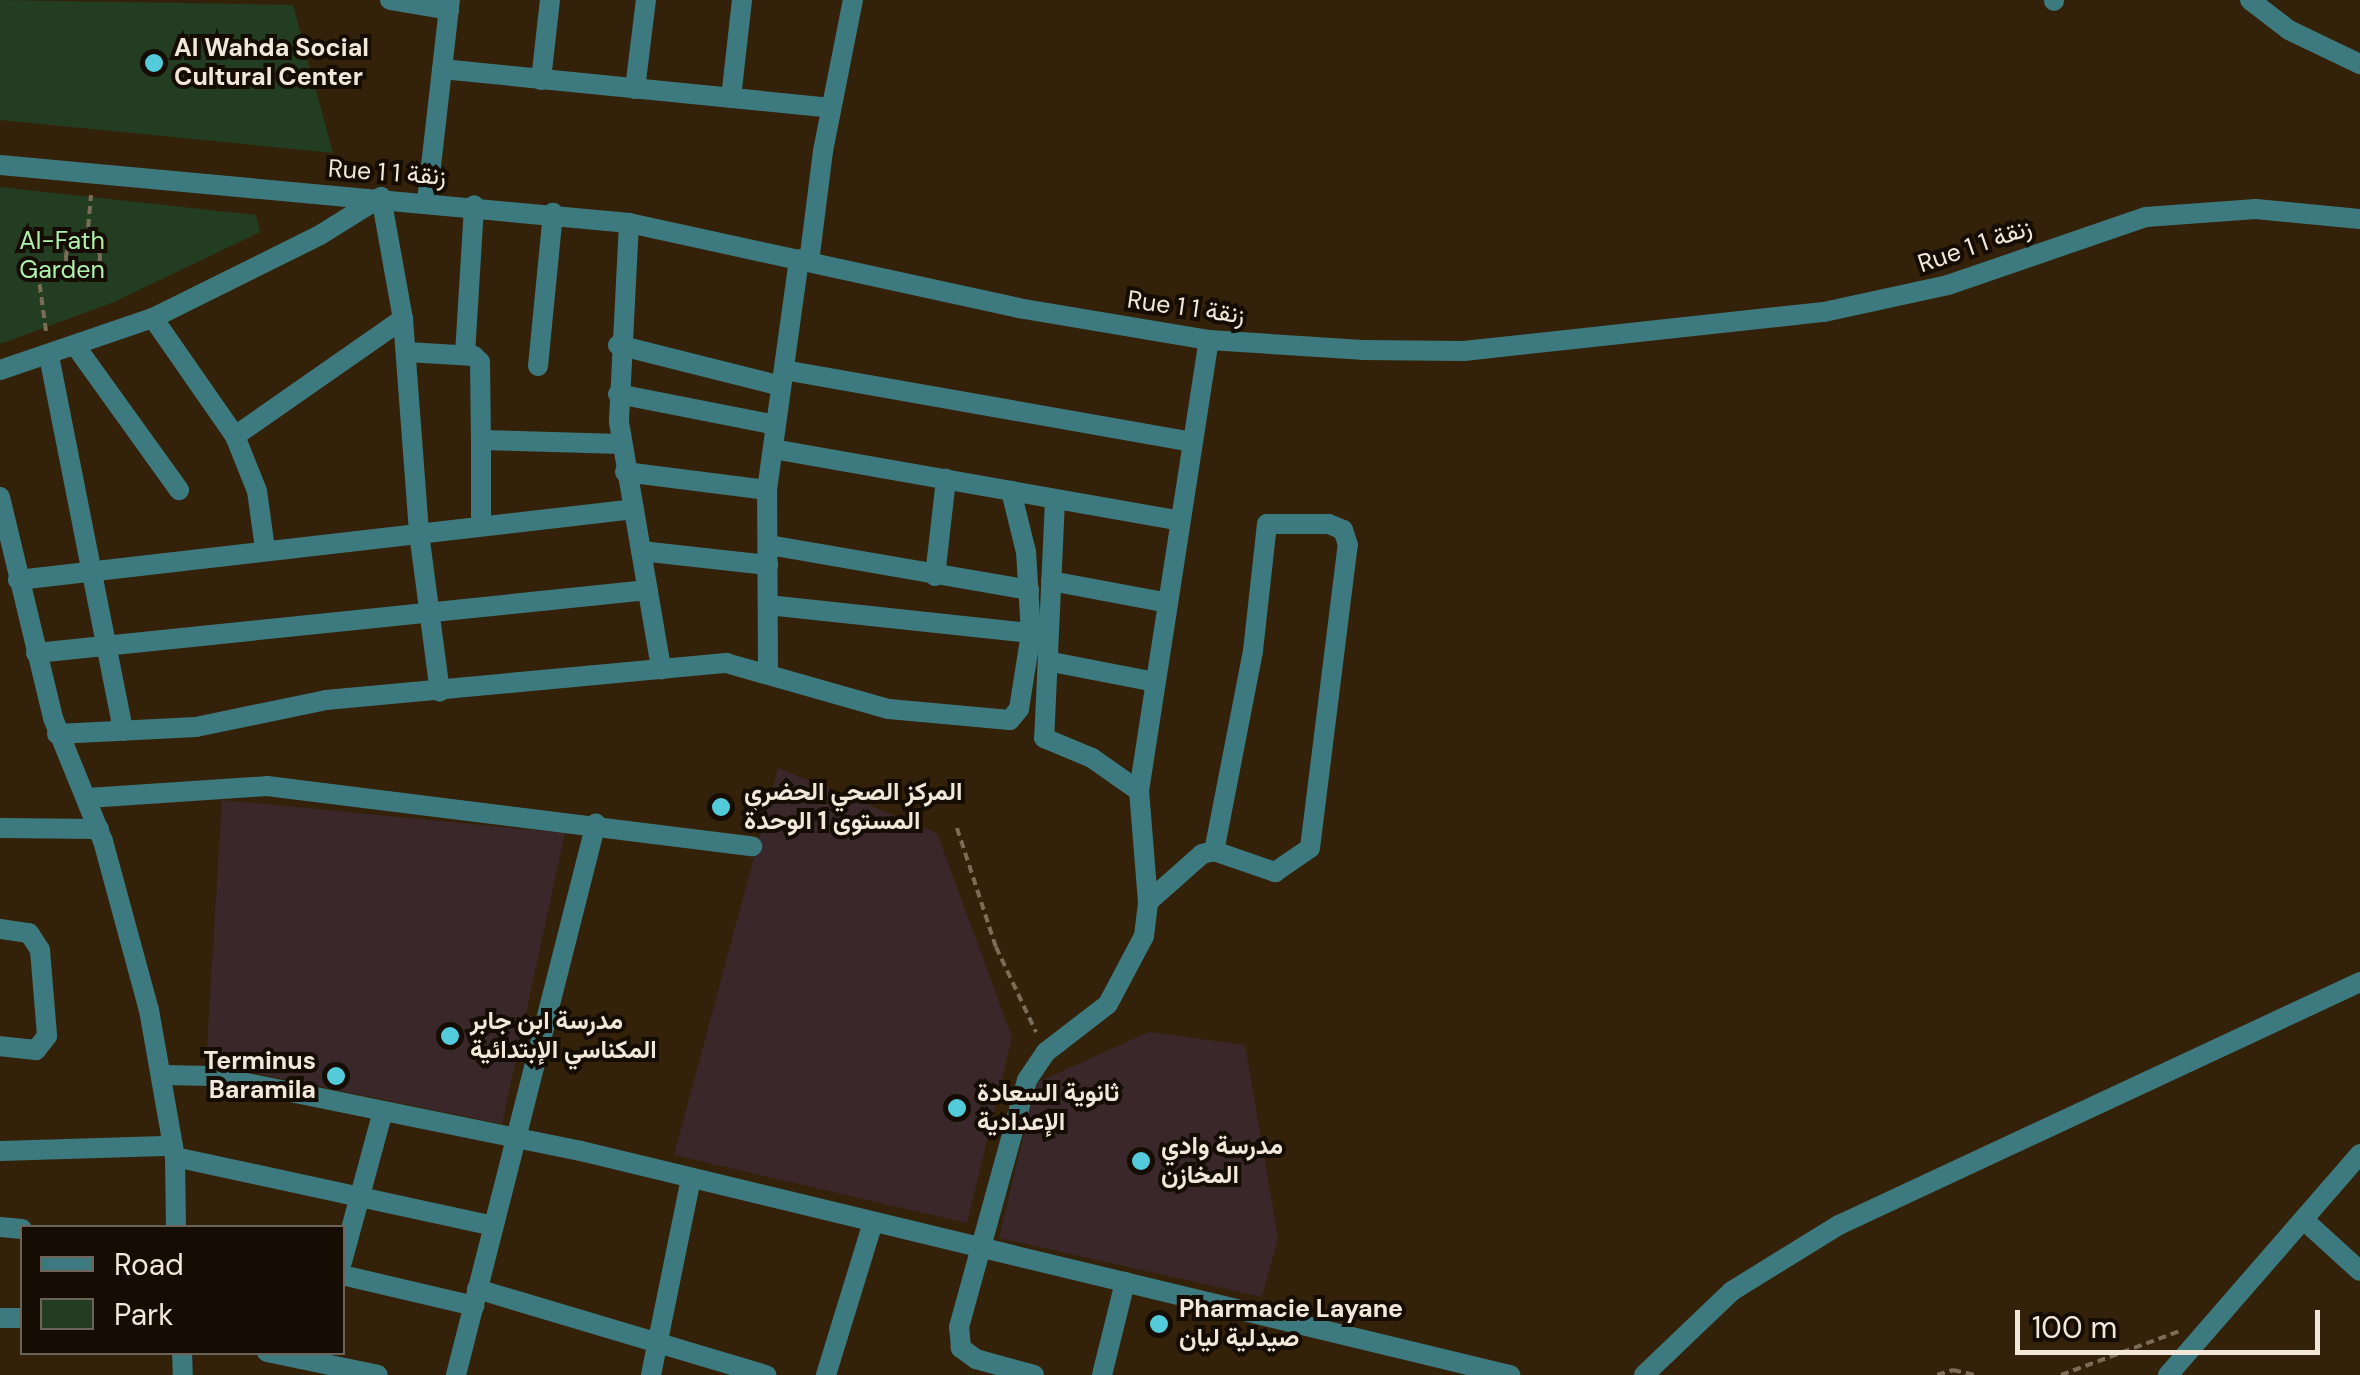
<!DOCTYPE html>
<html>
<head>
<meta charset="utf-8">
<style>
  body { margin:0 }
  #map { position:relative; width:2360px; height:1375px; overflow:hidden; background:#332209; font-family:"DM Sans",Vazirmatn,sans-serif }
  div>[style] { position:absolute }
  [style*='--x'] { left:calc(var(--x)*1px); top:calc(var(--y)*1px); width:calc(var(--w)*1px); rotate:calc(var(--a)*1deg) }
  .education>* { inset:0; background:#3a272a }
  .green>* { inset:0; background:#223d21 }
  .path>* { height:4px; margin-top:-2px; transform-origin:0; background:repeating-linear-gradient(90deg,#7a6c57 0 8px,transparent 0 13px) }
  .path>.ring { margin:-2px; padding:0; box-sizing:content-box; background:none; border:4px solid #7a6c57; border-radius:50% }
  .minor>* { height:20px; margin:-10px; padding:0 10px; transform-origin:10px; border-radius:10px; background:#3d7a7f }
  .dots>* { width:28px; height:28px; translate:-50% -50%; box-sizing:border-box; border:5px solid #150d04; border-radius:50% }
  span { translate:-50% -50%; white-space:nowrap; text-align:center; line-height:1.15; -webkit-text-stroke:8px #150d04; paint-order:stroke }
  .poi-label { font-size:25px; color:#f2e7d9; font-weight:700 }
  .left { translate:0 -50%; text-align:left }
  .right { translate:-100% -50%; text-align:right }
  .street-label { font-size:25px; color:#f2e7d9 }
  .park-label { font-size:25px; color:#b1f1ae }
  .legend { position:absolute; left:20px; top:1225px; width:325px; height:130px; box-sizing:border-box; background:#150d04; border:2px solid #6d6459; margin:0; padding:12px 18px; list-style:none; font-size:30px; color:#f2e7d9 }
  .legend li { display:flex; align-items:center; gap:20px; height:50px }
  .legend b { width:50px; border:2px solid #6d6459 }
  .scale { position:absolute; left:2015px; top:1310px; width:305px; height:45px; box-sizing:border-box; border:5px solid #f2e7d9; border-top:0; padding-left:12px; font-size:30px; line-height:35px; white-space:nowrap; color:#f2e7d9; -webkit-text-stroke:8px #150d04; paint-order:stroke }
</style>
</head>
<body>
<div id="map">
  <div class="education">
    <div style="clip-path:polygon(778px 768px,937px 833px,1012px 1037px,967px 1223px,674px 1155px)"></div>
    <div style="clip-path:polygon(222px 800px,565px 833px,502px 1124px,206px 1063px)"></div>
    <div style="clip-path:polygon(1149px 1032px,1245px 1045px,1278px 1238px,1262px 1297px,999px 1238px,1036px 1083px)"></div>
  </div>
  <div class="green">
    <div style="clip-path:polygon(0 0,293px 5px,333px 153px,0 120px)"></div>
    <div style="clip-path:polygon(0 187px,256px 215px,260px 232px,114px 302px,0 344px)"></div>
  </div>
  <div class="path">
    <div style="--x:87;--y:240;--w:45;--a:-84.9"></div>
    <div class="ring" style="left:66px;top:240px;width:30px;height:30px"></div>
    <div style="--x:46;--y:331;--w:51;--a:-97.8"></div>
    <div style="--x:39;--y:280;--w:33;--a:-31"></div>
    <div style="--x:957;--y:828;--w:125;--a:71.9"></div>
    <div style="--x:996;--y:947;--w:94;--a:64.8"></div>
    <div style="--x:1937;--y:1375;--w:17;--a:-17"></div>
    <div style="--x:1953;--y:1370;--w:22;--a:13"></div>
    <div style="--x:2061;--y:1375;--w:127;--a:-20.3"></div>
  </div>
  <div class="minor">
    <div style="--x:390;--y:0;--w:60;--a:9.6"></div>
    <div style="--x:2250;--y:0;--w:49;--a:37.6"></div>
    <div style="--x:2289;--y:30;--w:79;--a:25.6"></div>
    <div style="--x:2054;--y:1;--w:1;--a:-90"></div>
    <div style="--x:442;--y:69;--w:391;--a:5.7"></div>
    <div style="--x:541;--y:80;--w:81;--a:-83.6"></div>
    <div style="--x:635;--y:89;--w:90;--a:-83"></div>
    <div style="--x:731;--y:98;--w:99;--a:-83.6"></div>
    <div style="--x:0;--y:165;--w:632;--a:5.27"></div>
    <div style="--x:629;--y:223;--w:398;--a:12.3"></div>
    <div style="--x:1018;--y:308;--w:194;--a:9.5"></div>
    <div style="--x:1209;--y:340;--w:153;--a:3.7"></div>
    <div style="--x:1362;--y:350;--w:102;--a:0.6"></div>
    <div style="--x:1464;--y:351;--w:362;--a:-6.2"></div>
    <div style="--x:1824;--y:312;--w:127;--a:-12.3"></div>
    <div style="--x:1948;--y:285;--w:209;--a:-19"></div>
    <div style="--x:2146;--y:217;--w:110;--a:-4.2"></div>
    <div style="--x:2256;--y:209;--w:104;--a:5.5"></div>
    <div style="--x:427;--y:201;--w:202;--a:-83.5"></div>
    <div style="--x:629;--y:223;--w:199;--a:92.9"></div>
    <div style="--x:619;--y:422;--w:251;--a:80.3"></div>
    <div style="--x:809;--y:262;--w:112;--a:-82.8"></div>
    <div style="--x:823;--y:151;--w:154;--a:-78.8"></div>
    <div style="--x:153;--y:318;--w:144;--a:55.2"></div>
    <div style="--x:235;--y:436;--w:59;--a:68.2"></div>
    <div style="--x:257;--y:491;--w:59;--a:82.1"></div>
    <div style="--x:618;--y:345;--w:168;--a:14.1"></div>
    <div style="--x:77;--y:348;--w:175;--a:54.3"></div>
    <div style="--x:407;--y:352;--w:67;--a:3.4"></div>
    <div style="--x:474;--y:356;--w:8;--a:45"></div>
    <div style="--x:480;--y:362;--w:78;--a:89.3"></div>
    <div style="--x:481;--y:440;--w:141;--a:1.6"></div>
    <div style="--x:465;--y:354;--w:149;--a:-86.5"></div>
    <div style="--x:49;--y:356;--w:382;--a:78.8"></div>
    <div style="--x:538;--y:366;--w:154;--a:-84.4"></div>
    <div style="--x:0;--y:370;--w:162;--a:-18.8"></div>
    <div style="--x:153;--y:318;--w:186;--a:-26.4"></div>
    <div style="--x:320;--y:235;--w:72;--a:-31.9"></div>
    <div style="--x:381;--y:197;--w:124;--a:79.8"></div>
    <div style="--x:403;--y:319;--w:215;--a:85.7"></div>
    <div style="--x:419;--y:533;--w:160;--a:82.5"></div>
    <div style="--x:784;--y:370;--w:414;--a:10"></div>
    <div style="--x:618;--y:394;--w:161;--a:11.1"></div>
    <div style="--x:235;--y:436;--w:205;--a:-34.9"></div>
    <div style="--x:481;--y:440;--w:86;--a:90"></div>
    <div style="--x:773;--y:449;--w:413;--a:10"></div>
    <div style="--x:625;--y:472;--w:143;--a:7.2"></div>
    <div style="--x:0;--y:497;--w:227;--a:76.5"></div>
    <div style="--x:53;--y:718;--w:133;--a:67.9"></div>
    <div style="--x:103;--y:841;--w:175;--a:74.8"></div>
    <div style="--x:149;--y:1010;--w:149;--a:80"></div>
    <div style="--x:175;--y:1157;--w:71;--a:89.2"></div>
    <div style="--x:1055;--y:500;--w:238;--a:92.6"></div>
    <div style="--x:1044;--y:738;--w:52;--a:22.6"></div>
    <div style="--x:1092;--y:758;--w:57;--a:35.1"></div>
    <div style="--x:769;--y:545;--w:264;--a:9.8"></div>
    <div style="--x:641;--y:551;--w:128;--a:6.3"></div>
    <div style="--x:935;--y:576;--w:98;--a:-83.5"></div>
    <div style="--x:18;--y:580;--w:620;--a:-6.57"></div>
    <div style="--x:1051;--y:581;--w:119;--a:10.6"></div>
    <div style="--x:768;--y:605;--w:264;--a:6.1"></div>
    <div style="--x:36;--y:653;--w:615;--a:-5.88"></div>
    <div style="--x:1052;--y:662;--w:105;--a:11"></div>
    <div style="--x:768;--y:669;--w:179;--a:-90.3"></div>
    <div style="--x:767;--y:490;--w:233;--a:-82.1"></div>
    <div style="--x:57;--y:734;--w:139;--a:-2.9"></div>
    <div style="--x:196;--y:727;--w:133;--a:-11.7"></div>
    <div style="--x:326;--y:700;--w:402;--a:-5.3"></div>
    <div style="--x:726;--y:663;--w:169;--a:15.8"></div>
    <div style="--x:889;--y:709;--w:121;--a:5.2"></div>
    <div style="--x:1010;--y:720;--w:14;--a:-51"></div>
    <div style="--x:1019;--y:709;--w:77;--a:-81"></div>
    <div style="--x:1031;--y:633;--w:81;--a:-93.5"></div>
    <div style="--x:1026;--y:552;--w:63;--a:-103.8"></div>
    <div style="--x:88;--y:798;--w:179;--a:-3.8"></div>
    <div style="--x:267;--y:786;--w:489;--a:7.1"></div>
    <div style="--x:0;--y:828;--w:99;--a:0.6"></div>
    <div style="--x:1148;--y:902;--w:72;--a:-41.6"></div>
    <div style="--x:1202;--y:854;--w:12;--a:-14"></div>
    <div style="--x:1214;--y:851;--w:65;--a:19"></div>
    <div style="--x:1275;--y:872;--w:42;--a:-34.4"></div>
    <div style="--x:1310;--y:848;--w:305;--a:-82.9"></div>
    <div style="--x:1348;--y:545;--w:16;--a:-108"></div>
    <div style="--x:1343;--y:530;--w:15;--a:-157"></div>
    <div style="--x:1329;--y:524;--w:62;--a:180"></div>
    <div style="--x:1267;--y:524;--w:128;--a:96.3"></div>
    <div style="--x:1253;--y:651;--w:204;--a:101"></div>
    <div style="--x:0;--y:929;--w:29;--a:8"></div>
    <div style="--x:29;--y:933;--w:20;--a:57"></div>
    <div style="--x:40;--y:950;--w:86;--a:85.3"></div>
    <div style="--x:47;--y:1036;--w:18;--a:128"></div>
    <div style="--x:36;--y:1050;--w:36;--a:-174"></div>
    <div style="--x:163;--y:1075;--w:49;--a:1.2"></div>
    <div style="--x:212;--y:1076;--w:377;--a:11.5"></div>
    <div style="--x:581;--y:1151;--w:956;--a:13.56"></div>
    <div style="--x:0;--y:1151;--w:173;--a:-1.7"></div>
    <div style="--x:175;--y:1157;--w:325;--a:12.2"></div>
    <div style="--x:2305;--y:1221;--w:74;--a:42.3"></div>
    <div style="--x:0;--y:1227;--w:22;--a:5"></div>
    <div style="--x:342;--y:1262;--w:156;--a:-74.8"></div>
    <div style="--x:342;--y:1275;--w:136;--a:13.2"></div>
    <div style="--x:477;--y:1289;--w:302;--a:16.6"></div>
    <div style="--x:0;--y:1318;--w:22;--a:0"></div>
    <div style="--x:182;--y:1352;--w:23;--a:88"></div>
    <div style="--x:267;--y:1352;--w:113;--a:11.7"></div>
    <div style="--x:456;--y:1375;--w:569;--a:-75.77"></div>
    <div style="--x:651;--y:1375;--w:201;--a:-78.5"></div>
    <div style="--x:826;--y:1375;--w:160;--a:-72.9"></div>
    <div style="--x:1034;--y:1375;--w:60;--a:-164.6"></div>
    <div style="--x:976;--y:1359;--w:19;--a:-144"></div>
    <div style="--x:961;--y:1348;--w:21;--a:-95"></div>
    <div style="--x:959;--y:1327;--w:256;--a:-74.6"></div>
    <div style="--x:1027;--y:1080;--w:34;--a:-56"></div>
    <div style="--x:1046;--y:1052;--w:78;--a:-37.7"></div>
    <div style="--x:1108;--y:1004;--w:77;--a:-62.1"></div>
    <div style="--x:1144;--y:936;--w:34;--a:-83"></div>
    <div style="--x:1148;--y:902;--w:111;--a:-94.6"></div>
    <div style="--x:1139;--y:791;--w:456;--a:-81.2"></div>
    <div style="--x:1102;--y:1375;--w:96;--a:-76.1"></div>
    <div style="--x:1644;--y:1375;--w:122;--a:-43.7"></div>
    <div style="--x:1732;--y:1291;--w:126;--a:-31.7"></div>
    <div style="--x:1839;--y:1225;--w:575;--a:-25"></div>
    <div style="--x:2168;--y:1375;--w:293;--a:-49"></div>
  </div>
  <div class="dots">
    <div style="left:154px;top:63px;background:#53cbdb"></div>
    <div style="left:721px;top:807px;background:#53cbdb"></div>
    <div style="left:450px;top:1036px;background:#53cbdb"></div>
    <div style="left:336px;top:1076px;background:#53cbdb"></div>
    <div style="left:957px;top:1108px;background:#53cbdb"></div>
    <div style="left:1141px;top:1161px;background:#53cbdb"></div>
    <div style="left:1159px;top:1324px;background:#53cbdb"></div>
  </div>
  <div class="poi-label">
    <span class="left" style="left:174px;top:63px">Al Wahda Social<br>Cultural Center</span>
    <span class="left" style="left:744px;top:807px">المركز الصحي الحضري<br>المستوى 1 الوحدة</span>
    <span class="left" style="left:470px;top:1036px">مدرسة ابن جابر<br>المكناسي الإبتدائية</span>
    <span class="right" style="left:316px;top:1076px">Terminus<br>Baramila</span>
    <span class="left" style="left:977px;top:1108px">ثانوية السعادة<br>الإعدادية</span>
    <span class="left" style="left:1161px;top:1161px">مدرسة وادي<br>المخازن</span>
    <span class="left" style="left:1179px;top:1324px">Pharmacie Layane<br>صيدلية ليان</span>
  </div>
  <div class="street-label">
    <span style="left:387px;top:173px;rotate:4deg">Rue 1 زنقة 1</span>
    <span style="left:1975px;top:246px;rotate:-19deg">Rue 1 زنقة 1</span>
    <span style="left:1186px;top:308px;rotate:8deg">Rue 1 زنقة 1</span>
  </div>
  <div class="park-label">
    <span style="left:62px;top:256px">Al-Fath<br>Garden</span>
  </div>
  <ul class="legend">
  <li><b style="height:12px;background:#3d7a7f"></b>Road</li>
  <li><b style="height:28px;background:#223d21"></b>Park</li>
  </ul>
  <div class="scale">100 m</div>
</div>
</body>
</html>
